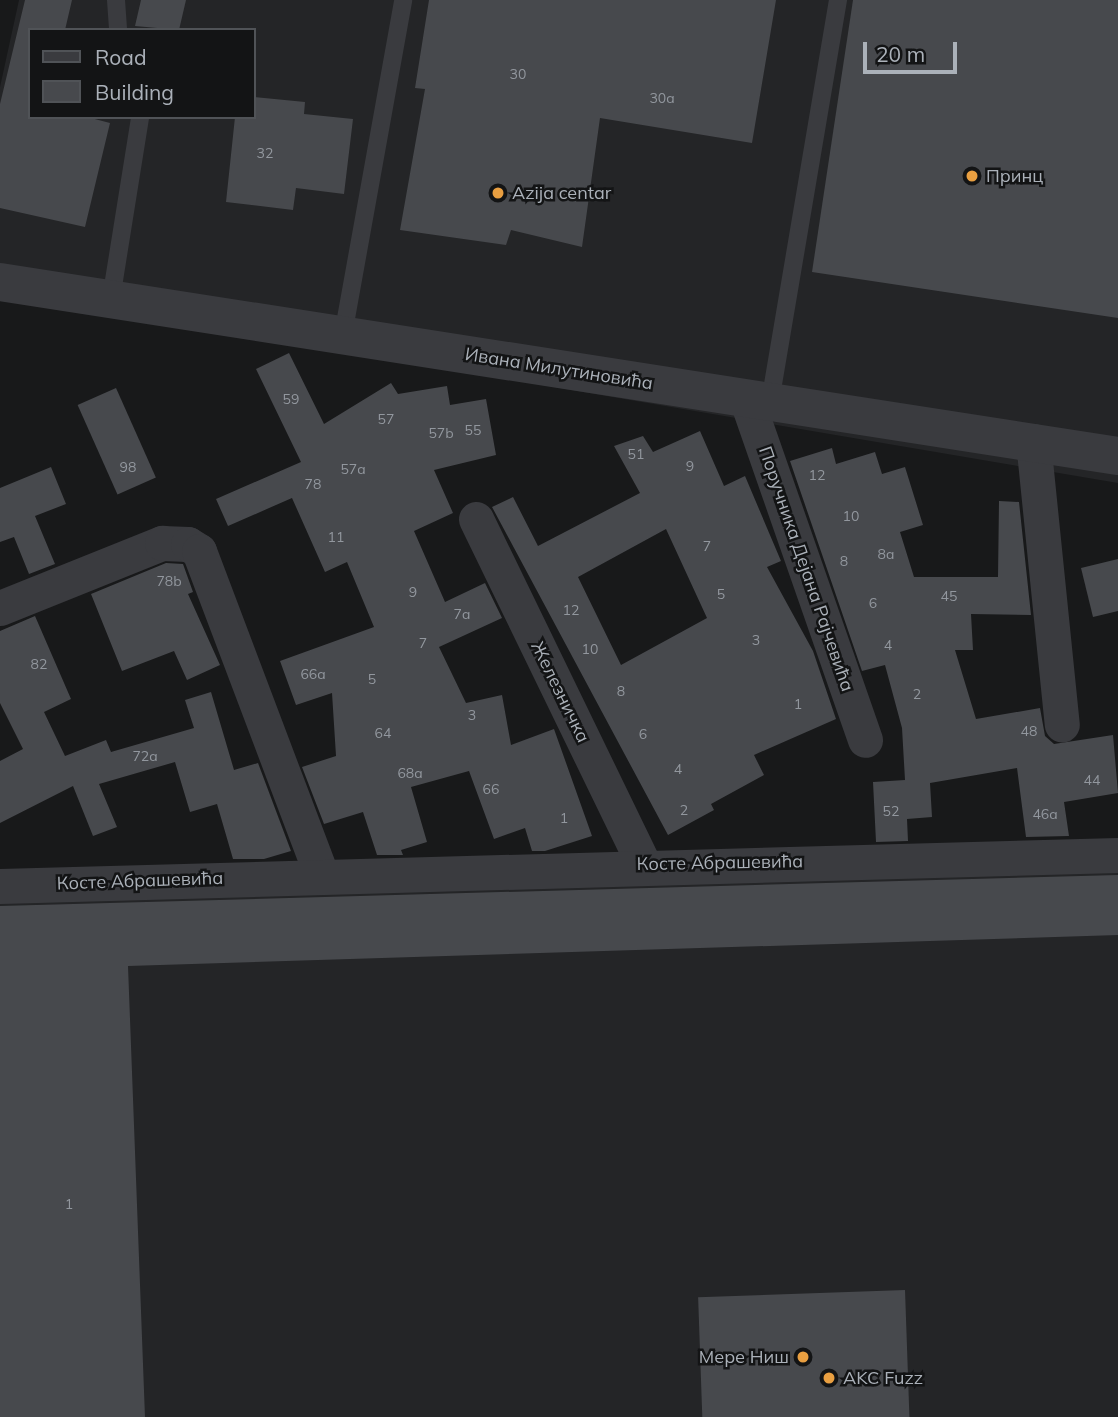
<!DOCTYPE html>
<html>
<head>
<meta charset="utf-8">
<style>
  body { margin:0 }
  #map { position:relative; width:1118px; height:1417px; overflow:hidden; background:#18191a; font-family:Mulish,sans-serif }
  div>[style] { position:absolute }
  [style*='--x'] { left:calc(var(--x)*1px); top:calc(var(--y)*1px); width:calc(var(--w)*1px); rotate:calc(var(--a)*1deg) }
  .built>* { inset:0; background:#242527; transform-origin:0 0 }
  .building>* { inset:0; background:#47494d; transform-origin:0 0 }
  .service>* { height:18px; margin:-9px; padding:0 9px; transform-origin:9px; border-radius:9px; background:#3a3b3f }
  .minor>* { height:35px; margin:-17.5px; padding:0 17.5px; transform-origin:17.5px; border-radius:17.5px; background:#3a3b3f }
  .tertiary>* { height:38px; margin:-19px; padding:0 19px; transform-origin:19px; border-radius:19px; background:#3a3b3f }
  .dots>* { width:19px; height:19px; translate:-50% -50%; box-sizing:border-box; border:4px solid #131415; border-radius:50% }
  span { translate:-50% -50%; white-space:nowrap; text-align:center; line-height:1.15; -webkit-text-stroke:5px #131415; paint-order:stroke }
  .number-label { font-size:14px; color:#92979e }
  .number-label span { -webkit-text-stroke-width:0 }
  .poi-label { font-size:18px; color:#abb1b9 }
  .left { translate:0 -50%; text-align:left }
  .right { translate:-100% -50%; text-align:right }
  .street-label { font-size:18px; color:#abb1b9 }
  .legend { position:absolute; left:28px; top:28px; width:228px; height:91px; box-sizing:border-box; background:#131415; border:2px solid #505357; margin:0; padding:9px 12px; list-style:none; font-size:21px; color:#abb1b9 }
  .legend li { display:flex; align-items:center; gap:14px; height:35px }
  .legend b { width:35px; border:2px solid #505357 }
  .scale { position:absolute; left:863px; top:42px; width:94px; height:32px; box-sizing:border-box; border:4px solid #abb1b9; border-top:0; padding-left:9px; font-size:21px; line-height:24px; white-space:nowrap; color:#abb1b9; -webkit-text-stroke:5px #131415; paint-order:stroke }
</style>
</head>
<body>
<div id="map">
  <div class="built">
    <div style="clip-path:polygon(evenodd,19px 0,1118px 0,1118px 483px,0 293px,0 87px,19px 0,30px 30px,254px 30px,254px 117px,30px 117px,30px 30px)"></div>
    <div style="left:1118px;top:872px;width:545px;height:1119px;rotate:90deg"></div>
  </div>
  <div class="building">
    <div style="clip-path:polygon(25px 0,72px 0,65px 30px,30px 30px,30px 117px,87px 117px,110px 123px,85px 227px,0 208px,0 104px)"></div>
    <div style="clip-path:polygon(141px 0,186px 0,179px 30px,135px 26px)"></div>
    <div style="clip-path:polygon(429px 0,776px 0,752px 143px,600px 118px,582px 247px,511px 230px,506px 245px,400px 230px,425px 89px,415px 88px)"></div>
    <div style="clip-path:polygon(853px 0,1118px 0,1118px 318px,812px 272px)"></div>
    <div style="clip-path:polygon(254px 97px,305px 102px,304px 114px,353px 119px,344px 194px,296px 188px,293px 210px,226px 202px,235px 117px,254px 117px)"></div>
    <div style="clip-path:polygon(289px 353px,324px 424px,391px 383px,398px 394px,447px 386px,450px 405px,486px 399px,496px 455px,434px 470px,453px 513px,414px 531px,445px 602px,485px 583px,502px 618px,439px 647px,466px 703px,502px 695px,511px 745px,554px 729px,592px 836px,545px 851px,532px 851px,525px 828px,494px 839px,469px 771px,411px 787px,427px 842px,401px 850px,403px 855px,377px 855px,363px 812px,324px 824px,302px 767px,336px 756px,332px 693px,296px 705px,280px 661px,374px 627px,347px 562px,325px 572px,292px 498px,228px 526px,216px 499px,301px 462px,256px 369px)"></div>
    <div style="left:116px;top:388px;width:98px;height:42px;rotate:66deg"></div>
    <div style="clip-path:polygon(evenodd,700px 431px,724px 486px,745px 476px,781px 561px,767px 567px,813px 651px,836px 719px,754px 755px,764px 775px,711px 804px,714px 810px,668px 835px,492px 507px,513px 497px,538px 546px,640px 493px,614px 446px,643px 436px,653px 452px,700px 431px,666px 529px,707px 618px,621px 665px,578px 577px,666px 529px)"></div>
    <div style="clip-path:polygon(832px 448px,836px 464px,875px 452px,882px 474px,905px 467px,923px 525px,900px 532px,914px 577px,998px 577px,999px 501px,1019px 502px,1031px 615px,971px 614px,973px 650px,955px 650px,976px 719px,1040px 708px,1045px 736px,1054px 744px,1113px 735px,1118px 793px,1064px 802px,1069px 836px,1026px 837px,1017px 768px,930px 783px,932px 817px,907px 819px,908px 841px,876px 842px,873px 782px,905px 780px,902px 728px,885px 665px,862px 671px,790px 461px)"></div>
    <div style="clip-path:polygon(51px 467px,66px 504px,35px 516px,55px 564px,29px 574px,14px 537px,0 542px,0 488px)"></div>
    <div style="clip-path:polygon(1118px 559px,1118px 611px,1093px 617px,1081px 568px)"></div>
    <div style="clip-path:polygon(166px 563px,183px 564px,193px 592px,188px 594px,220px 665px,187px 680px,174px 651px,122px 671px,91px 594px)"></div>
    <div style="clip-path:polygon(35px 616px,71px 699px,44px 712px,65px 756px,106px 740px,111px 752px,194px 728px,185px 700px,211px 692px,234px 770px,258px 763px,291px 851px,264px 859px,233px 859px,217px 804px,190px 812px,175px 762px,99px 784px,117px 827px,93px 836px,73px 786px,0 823px,0 761px,23px 749px,0 703px,0 631px)"></div>
    <div style="clip-path:polygon(1118px 875px,1118px 935px,128px 966px,145px 1417px,0 1417px,0 906px)"></div>
    <div style="left:905px;top:1290px;width:127px;height:207px;rotate:88deg"></div>
  </div>
  <div class="service">
    <div style="--x:116;--y:0;--w:30;--a:86"></div>
    <div style="--x:111;--y:299;--w:184;--a:-80.9"></div>
    <div style="--x:343;--y:335;--w:340;--a:-79.8"></div>
    <div style="--x:770;--y:402;--w:408;--a:-80.4"></div>
  </div>
  <div class="minor">
    <div style="--x:746;--y:398;--w:362;--a:70.8"></div>
    <div style="--x:1033;--y:441;--w:285;--a:84.2"></div>
    <div style="--x:476;--y:519;--w:385;--a:64.1"></div>
    <div style="--x:0;--y:608;--w:175;--a:-21.9"></div>
    <div style="--x:162;--y:543;--w:26;--a:2"></div>
    <div style="--x:188;--y:544;--w:13;--a:32"></div>
    <div style="--x:199;--y:551;--w:345;--a:69.3"></div>
    <div style="--x:0;--y:886;--w:1118;--a:-1.59"></div>
  </div>
  <div class="tertiary">
    <div style="--x:0;--y:282;--w:1131;--a:8.85"></div>
  </div>
  <div class="dots">
    <div style="left:972px;top:176px;background:#e99f41"></div>
    <div style="left:498px;top:193px;background:#e99f41"></div>
    <div style="left:803px;top:1357px;background:#e99f41"></div>
    <div style="left:829px;top:1378px;background:#e99f41"></div>
  </div>
  <div class="number-label">
    <span style="left:518px;top:74px">30</span>
    <span style="left:662px;top:98px">30a</span>
    <span style="left:265px;top:153px">32</span>
    <span style="left:291px;top:399px">59</span>
    <span style="left:386px;top:419px">57</span>
    <span style="left:473px;top:430px">55</span>
    <span style="left:441px;top:433px">57b</span>
    <span style="left:636px;top:454px">51</span>
    <span style="left:690px;top:466px">9</span>
    <span style="left:128px;top:467px">98</span>
    <span style="left:353px;top:469px">57a</span>
    <span style="left:817px;top:475px">12</span>
    <span style="left:313px;top:484px">78</span>
    <span style="left:851px;top:516px">10</span>
    <span style="left:336px;top:537px">11</span>
    <span style="left:707px;top:546px">7</span>
    <span style="left:886px;top:554px">8a</span>
    <span style="left:844px;top:561px">8</span>
    <span style="left:169px;top:581px">78b</span>
    <span style="left:413px;top:592px">9</span>
    <span style="left:721px;top:594px">5</span>
    <span style="left:949px;top:596px">45</span>
    <span style="left:873px;top:603px">6</span>
    <span style="left:571px;top:610px">12</span>
    <span style="left:462px;top:614px">7a</span>
    <span style="left:756px;top:640px">3</span>
    <span style="left:423px;top:643px">7</span>
    <span style="left:888px;top:645px">4</span>
    <span style="left:590px;top:649px">10</span>
    <span style="left:39px;top:664px">82</span>
    <span style="left:313px;top:674px">66a</span>
    <span style="left:372px;top:679px">5</span>
    <span style="left:621px;top:691px">8</span>
    <span style="left:917px;top:694px">2</span>
    <span style="left:798px;top:704px">1</span>
    <span style="left:472px;top:715px">3</span>
    <span style="left:1029px;top:731px">48</span>
    <span style="left:383px;top:733px">64</span>
    <span style="left:643px;top:734px">6</span>
    <span style="left:145px;top:756px">72a</span>
    <span style="left:678px;top:769px">4</span>
    <span style="left:410px;top:773px">68a</span>
    <span style="left:1092px;top:780px">44</span>
    <span style="left:491px;top:789px">66</span>
    <span style="left:684px;top:810px">2</span>
    <span style="left:891px;top:811px">52</span>
    <span style="left:1045px;top:814px">46a</span>
    <span style="left:564px;top:818px">1</span>
    <span style="left:69px;top:1204px">1</span>
  </div>
  <div class="poi-label">
    <span class="left" style="left:986px;top:176px">Принц</span>
    <span class="left" style="left:512px;top:193px">Azija centar</span>
    <span class="right" style="left:789px;top:1357px">Мере Ниш</span>
    <span class="left" style="left:843px;top:1378px">AKC Fuzz</span>
  </div>
  <div class="street-label">
    <span style="left:559px;top:369px;rotate:9deg">Ивана Милутиновића</span>
    <span style="left:806px;top:569px;rotate:71deg">Поручника Дејана Рајчевића</span>
    <span style="left:560px;top:692px;rotate:64deg">Железничка</span>
    <span style="left:720px;top:863px;rotate:-1deg">Косте Абрашевића</span>
    <span style="left:140px;top:881px;rotate:-2deg">Косте Абрашевића</span>
  </div>
  <ul class="legend">
  <li><b style="height:9px;background:#3a3b3f"></b>Road</li>
  <li><b style="height:19px;background:#47494d"></b>Building</li>
  </ul>
  <div class="scale">20 m</div>
</div>
</body>
</html>
